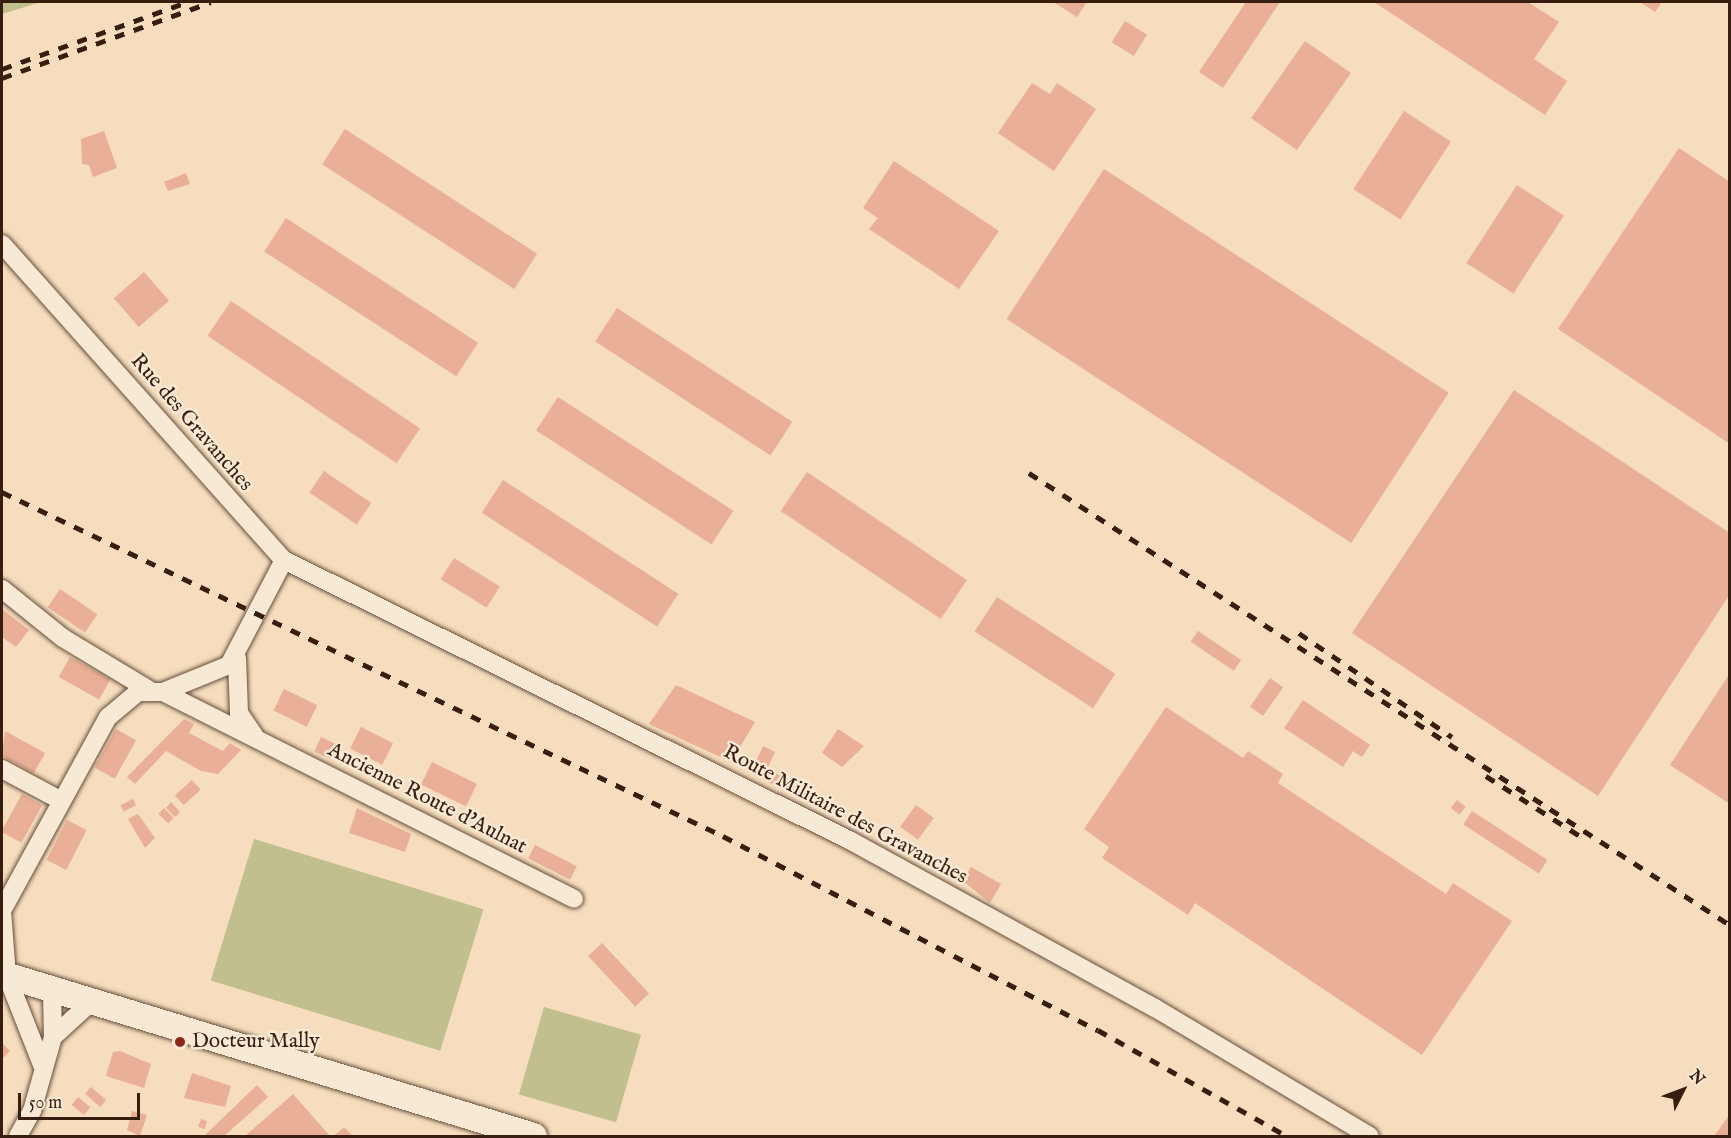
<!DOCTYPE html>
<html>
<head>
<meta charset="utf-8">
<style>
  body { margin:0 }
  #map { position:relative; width:1731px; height:1138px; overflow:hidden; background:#f5ddbd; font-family:"IM FELL English",serif }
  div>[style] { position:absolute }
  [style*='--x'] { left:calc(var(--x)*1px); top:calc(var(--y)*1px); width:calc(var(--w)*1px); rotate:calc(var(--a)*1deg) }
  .green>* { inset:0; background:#c1bf8d; transform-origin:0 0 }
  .building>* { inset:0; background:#eaaf97; transform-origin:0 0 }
  .roads { filter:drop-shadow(0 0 2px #674e3a) drop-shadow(0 0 2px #674e3a) }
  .street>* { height:18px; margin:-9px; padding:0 9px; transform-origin:9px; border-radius:9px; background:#f8e9d4 }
  .secondary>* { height:26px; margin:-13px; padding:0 13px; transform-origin:13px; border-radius:13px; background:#f8e9d4 }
  .rail>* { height:4.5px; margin-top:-2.25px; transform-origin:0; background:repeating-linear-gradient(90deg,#381e0e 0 10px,transparent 0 20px) }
  .dots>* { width:16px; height:16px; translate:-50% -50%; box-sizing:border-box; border:3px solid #f8e9d4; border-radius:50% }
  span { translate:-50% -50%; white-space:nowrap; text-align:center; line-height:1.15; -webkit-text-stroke:5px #f8e9d4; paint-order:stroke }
  .street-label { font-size:21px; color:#381e0e }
  .poi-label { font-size:21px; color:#381e0e }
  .left { translate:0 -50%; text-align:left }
  .frame { position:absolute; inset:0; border:3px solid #381e0e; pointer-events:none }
  .north { position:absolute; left:1653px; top:1060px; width:60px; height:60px; -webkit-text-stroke:4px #f8e9d4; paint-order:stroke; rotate:48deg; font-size:16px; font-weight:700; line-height:24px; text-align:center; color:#381e0e }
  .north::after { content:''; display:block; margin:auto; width:21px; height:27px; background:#381e0e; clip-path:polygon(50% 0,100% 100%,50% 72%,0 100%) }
  .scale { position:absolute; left:18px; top:1093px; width:122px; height:27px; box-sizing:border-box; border:3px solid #381e0e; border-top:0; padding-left:8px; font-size:18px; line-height:21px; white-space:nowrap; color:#381e0e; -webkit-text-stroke:4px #f8e9d4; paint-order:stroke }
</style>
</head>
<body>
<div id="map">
  <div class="green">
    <div style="clip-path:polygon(2px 2px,41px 2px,2px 14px)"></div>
    <div style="left:254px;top:839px;width:240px;height:148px;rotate:17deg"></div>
    <div style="left:544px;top:1007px;width:101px;height:91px;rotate:16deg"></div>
  </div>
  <div class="building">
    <div style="clip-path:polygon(1053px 2px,1087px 2px,1077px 17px)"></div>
    <div style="clip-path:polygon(1246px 2px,1280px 2px,1223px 88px,1199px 72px)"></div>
    <div style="clip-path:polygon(1374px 2px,1528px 2px,1559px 22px,1534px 59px,1567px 81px,1545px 115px)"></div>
    <div style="clip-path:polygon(1640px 2px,1662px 2px,1655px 12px)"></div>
    <div style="left:1125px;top:21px;width:26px;height:25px;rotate:32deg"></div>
    <div style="left:1305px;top:41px;width:56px;height:94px;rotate:35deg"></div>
    <div style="clip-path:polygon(1032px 83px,1050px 94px,1057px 83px,1096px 109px,1054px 171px,998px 133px)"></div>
    <div style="left:1404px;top:111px;width:56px;height:93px;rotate:33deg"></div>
    <div style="left:345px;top:129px;width:229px;height:42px;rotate:33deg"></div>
    <div style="clip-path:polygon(104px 131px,117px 168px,93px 177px,89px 165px,82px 164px,81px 139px)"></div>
    <div style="clip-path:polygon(1679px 148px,1730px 182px,1730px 444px,1558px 329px)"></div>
    <div style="clip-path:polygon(894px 161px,999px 231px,959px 289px,869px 229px,878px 218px,863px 208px)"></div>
    <div style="left:1104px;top:169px;width:411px;height:179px;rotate:33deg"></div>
    <div style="clip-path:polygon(186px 173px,190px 184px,168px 191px,164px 182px)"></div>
    <div style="left:1517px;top:185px;width:56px;height:93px;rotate:33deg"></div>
    <div style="left:286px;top:218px;width:229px;height:40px;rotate:33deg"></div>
    <div style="left:144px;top:272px;width:38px;height:40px;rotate:49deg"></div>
    <div style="left:231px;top:301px;width:228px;height:42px;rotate:34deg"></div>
    <div style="left:617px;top:308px;width:209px;height:40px;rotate:33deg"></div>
    <div style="clip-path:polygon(1514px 390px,1730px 533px,1730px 594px,1598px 796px,1352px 633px)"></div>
    <div style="left:558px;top:397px;width:209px;height:40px;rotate:33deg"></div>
    <div style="left:324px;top:471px;width:57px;height:26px;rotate:34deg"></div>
    <div style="left:807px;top:472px;width:193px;height:47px;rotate:34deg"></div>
    <div style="left:503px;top:480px;width:209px;height:39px;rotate:33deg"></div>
    <div style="left:454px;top:558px;width:54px;height:25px;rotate:32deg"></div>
    <div style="left:60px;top:589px;width:45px;height:22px;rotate:34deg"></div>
    <div style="left:997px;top:597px;width:141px;height:41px;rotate:33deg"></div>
    <div style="clip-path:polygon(2px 609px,29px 630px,16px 647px,2px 637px)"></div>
    <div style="left:1198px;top:631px;width:52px;height:13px;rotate:34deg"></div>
    <div style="left:70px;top:657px;width:46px;height:23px;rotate:29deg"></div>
    <div style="clip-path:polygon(1730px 673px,1730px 804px,1670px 765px)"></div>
    <div style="left:1270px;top:678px;width:16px;height:35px;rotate:35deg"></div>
    <div style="clip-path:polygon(676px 685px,755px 722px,731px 762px,649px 724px)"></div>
    <div style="left:284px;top:689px;width:37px;height:24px;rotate:26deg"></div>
    <div style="clip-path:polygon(1303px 700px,1370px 745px,1362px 757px,1353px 751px,1343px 767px,1284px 728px)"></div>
    <div style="clip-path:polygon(1166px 707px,1243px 758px,1248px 751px,1283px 774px,1278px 783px,1446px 894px,1453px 883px,1512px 921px,1422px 1055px,1195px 903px,1188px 915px,1102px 858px,1109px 847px,1084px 829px)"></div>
    <div style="clip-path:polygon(184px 719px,194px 724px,189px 733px,223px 751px,230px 743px,241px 750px,218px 774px,201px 771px,166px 751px,135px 784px,127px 777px)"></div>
    <div style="left:361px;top:727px;width:36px;height:24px;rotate:27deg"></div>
    <div style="left:116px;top:729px;width:23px;height:44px;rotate:29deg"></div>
    <div style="clip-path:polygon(838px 729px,864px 746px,842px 767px,822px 753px)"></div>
    <div style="clip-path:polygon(5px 731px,45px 753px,34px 773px,2px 756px)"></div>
    <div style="left:321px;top:737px;width:17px;height:16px;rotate:25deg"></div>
    <div style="clip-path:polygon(763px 746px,775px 752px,767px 769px,804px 787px,800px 798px,751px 773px)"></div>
    <div style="left:432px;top:762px;width:50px;height:25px;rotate:26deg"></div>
    <div style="left:192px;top:780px;width:13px;height:23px;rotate:48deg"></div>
    <div style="left:22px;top:794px;width:23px;height:43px;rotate:29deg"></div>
    <div style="left:133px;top:799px;width:7px;height:14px;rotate:63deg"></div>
    <div style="left:1457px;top:800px;width:11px;height:10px;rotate:38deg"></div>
    <div style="clip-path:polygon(171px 802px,180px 812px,175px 817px,166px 808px)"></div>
    <div style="left:916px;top:805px;width:22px;height:27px;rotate:36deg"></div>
    <div style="left:164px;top:808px;width:14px;height:8px;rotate:45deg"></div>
    <div style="clip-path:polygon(357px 808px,411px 834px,405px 852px,349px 833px)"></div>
    <div style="left:1472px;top:811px;width:90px;height:16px;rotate:33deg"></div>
    <div style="clip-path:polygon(138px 814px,155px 838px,145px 848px,128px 819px)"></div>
    <div style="left:67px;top:820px;width:22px;height:45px;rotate:27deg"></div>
    <div style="left:535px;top:845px;width:47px;height:15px;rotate:27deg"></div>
    <div style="clip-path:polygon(971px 867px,1001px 884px,990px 903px,963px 881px)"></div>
    <div style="left:602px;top:943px;width:69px;height:19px;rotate:47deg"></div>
    <div style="clip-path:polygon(2px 1043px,10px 1051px,3px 1058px,2px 1056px)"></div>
    <div style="clip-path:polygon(120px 1051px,151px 1064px,144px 1088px,106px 1076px,113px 1052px)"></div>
    <div style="clip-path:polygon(192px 1073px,231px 1086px,225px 1107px,184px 1098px)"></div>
    <div style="clip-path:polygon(257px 1085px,268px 1097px,224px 1136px,204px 1136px)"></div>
    <div style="left:91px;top:1087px;width:20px;height:9px;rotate:41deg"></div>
    <div style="clip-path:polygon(293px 1094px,330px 1136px,245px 1136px,284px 1102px)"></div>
    <div style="left:78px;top:1097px;width:16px;height:10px;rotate:40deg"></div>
    <div style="clip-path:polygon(132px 1111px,147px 1115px,140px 1136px,127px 1130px)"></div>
    <div style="clip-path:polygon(1730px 1114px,1730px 1136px,1714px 1136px)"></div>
    <div style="clip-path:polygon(201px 1119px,207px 1121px,205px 1129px,198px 1127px)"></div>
    <div style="clip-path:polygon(344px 1127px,353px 1136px,334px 1136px)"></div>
  </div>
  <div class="roads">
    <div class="street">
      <div style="--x:2;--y:244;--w:424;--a:48.3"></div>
      <div style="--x:284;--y:560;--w:119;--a:117.6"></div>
      <div style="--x:229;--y:665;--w:71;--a:157.8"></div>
      <div style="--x:163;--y:692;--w:25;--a:180"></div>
      <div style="--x:138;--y:692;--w:39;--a:140"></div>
      <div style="--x:108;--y:717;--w:221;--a:118.7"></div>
      <div style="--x:284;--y:560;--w:633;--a:26.36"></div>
      <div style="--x:851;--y:841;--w:347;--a:28.8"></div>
      <div style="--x:1155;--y:1008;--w:250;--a:30.8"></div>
      <div style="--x:2;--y:589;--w:78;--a:38.8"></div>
      <div style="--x:63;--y:638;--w:103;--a:31.1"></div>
      <div style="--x:237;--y:658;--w:55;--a:87.9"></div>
      <div style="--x:239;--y:713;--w:27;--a:56"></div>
      <div style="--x:163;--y:692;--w:460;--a:26.7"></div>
      <div style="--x:2;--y:769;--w:66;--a:28.1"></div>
      <div style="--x:2;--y:911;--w:65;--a:85.6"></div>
      <div style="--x:7;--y:976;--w:96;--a:68.5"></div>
      <div style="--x:53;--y:1037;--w:52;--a:-42.6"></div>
      <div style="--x:18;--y:1136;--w:29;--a:-61"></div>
      <div style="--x:32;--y:1111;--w:77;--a:-74.2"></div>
      <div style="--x:53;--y:1037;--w:44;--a:-91.3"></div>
    </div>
    <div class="secondary">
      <div style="--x:2;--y:974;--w:556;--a:16.94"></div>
    </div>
  </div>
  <div class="rail">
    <div style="--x:2;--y:69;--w:197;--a:-19.9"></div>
    <div style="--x:2;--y:78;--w:222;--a:-20"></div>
    <div style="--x:1029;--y:473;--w:834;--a:32.81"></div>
    <div style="--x:2;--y:492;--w:799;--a:25.51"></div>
    <div style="--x:723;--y:836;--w:422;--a:27.4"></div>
    <div style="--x:1098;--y:1030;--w:217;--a:29.3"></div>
    <div style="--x:1299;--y:633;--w:185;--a:34.2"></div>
    <div style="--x:1486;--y:776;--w:117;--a:32.5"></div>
  </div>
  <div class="dots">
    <div style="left:180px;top:1042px;background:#8f2418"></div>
  </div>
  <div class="street-label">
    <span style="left:191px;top:423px;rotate:49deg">Rue des Gravanches</span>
    <span style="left:427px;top:799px;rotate:27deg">Ancienne Route d'Aulnat</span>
    <span style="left:845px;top:815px;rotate:28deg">Route Militaire des Gravanches</span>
  </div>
  <div class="poi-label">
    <span class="left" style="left:192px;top:1042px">Docteur Mally</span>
  </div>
  <div class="frame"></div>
  <div class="north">N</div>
  <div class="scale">50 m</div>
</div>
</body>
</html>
